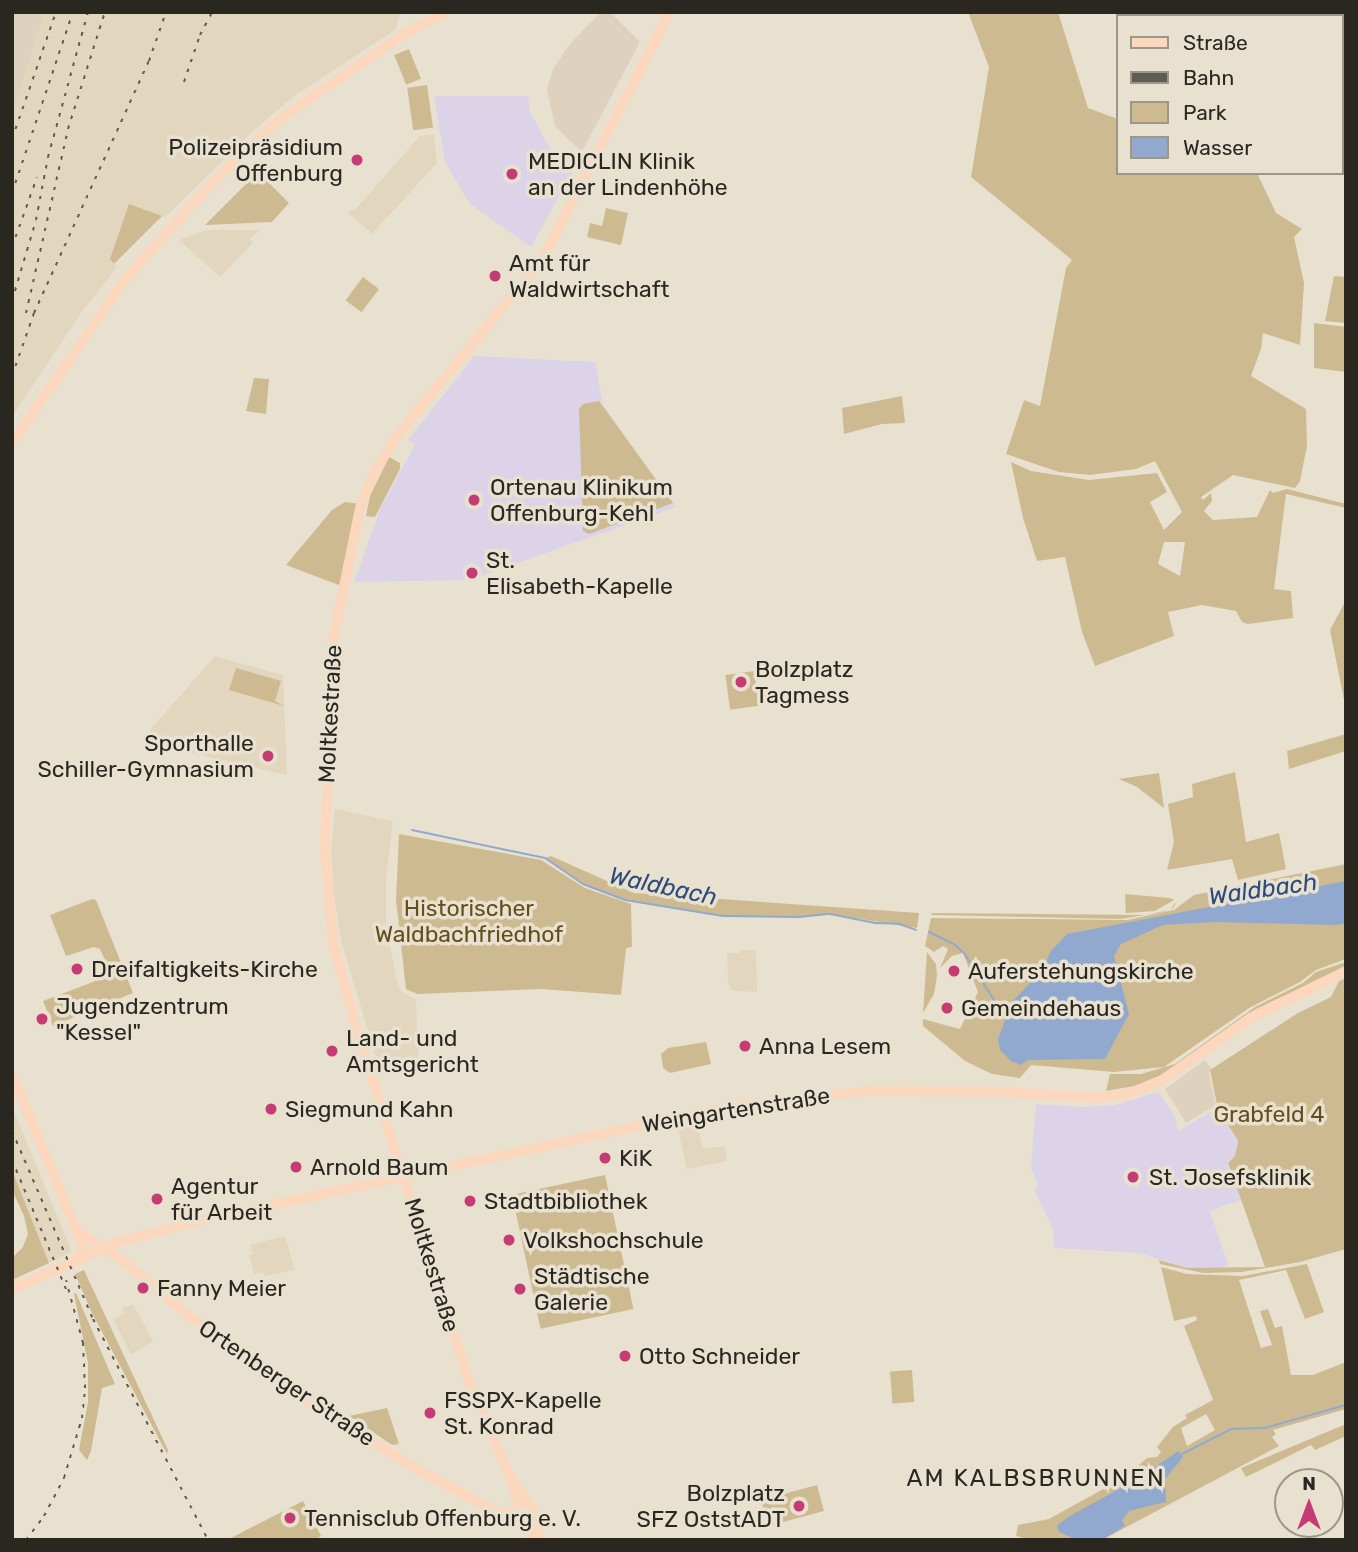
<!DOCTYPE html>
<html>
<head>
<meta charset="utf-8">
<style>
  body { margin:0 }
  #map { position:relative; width:1358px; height:1552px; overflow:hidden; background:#e9e1d0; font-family:Rubik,sans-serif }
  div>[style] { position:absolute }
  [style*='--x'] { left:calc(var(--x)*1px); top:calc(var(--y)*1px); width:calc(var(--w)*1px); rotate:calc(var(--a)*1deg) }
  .commercial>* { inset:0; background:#ded2bf }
  .built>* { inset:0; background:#e2d6bf }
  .medical>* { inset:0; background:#dcd3e9 }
  .green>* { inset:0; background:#ceba91; transform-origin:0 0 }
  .water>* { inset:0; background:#92a9cf }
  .stream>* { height:2px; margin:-1px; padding:0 1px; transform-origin:1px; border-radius:1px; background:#92a9cf }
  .secondary>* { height:10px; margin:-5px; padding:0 5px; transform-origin:5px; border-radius:5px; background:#fbd8bd }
  .rail>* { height:2px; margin-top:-1px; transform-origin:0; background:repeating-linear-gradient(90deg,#605c53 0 3.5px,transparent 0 10.5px) }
  .dots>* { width:19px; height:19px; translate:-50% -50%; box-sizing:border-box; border:4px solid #e9e1d0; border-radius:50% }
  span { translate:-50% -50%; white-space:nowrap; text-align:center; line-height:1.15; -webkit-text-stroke:7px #e9e1d0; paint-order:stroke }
  .poi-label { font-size:23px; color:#2a2721 }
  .right { translate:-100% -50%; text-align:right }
  .left { translate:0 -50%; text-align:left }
  .street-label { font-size:23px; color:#2a2721 }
  .park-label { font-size:23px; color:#644e1c }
  .water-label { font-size:24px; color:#2e4b7e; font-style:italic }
  .neighbourhood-label { font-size:24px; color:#2a2721; letter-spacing:2px }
  .frame { position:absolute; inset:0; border:14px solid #2a2721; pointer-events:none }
  .legend { position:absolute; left:1116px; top:14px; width:228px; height:161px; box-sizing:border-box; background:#e9e1d0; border:2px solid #9d978a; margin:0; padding:9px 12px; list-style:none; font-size:21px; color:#2a2721 }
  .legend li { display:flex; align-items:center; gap:14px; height:35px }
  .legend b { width:35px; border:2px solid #9d978a }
  .north { position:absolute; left:1274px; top:1468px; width:70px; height:70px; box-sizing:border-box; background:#e9e1d0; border:2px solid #9d978a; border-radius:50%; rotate:0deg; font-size:19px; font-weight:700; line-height:28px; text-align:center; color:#2a2721 }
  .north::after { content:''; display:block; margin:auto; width:24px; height:32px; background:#c53b73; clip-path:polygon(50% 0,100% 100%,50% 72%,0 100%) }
</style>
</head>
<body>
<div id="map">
  <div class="commercial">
    <div style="clip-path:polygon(12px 12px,45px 12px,12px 118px)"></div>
    <div style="clip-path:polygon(601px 12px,610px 12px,640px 42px,582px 152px,555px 126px,547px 90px,553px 69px,569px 45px)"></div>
    <div style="clip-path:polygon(1205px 1060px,1211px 1068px,1209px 1074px,1216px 1105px,1186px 1123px,1165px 1089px)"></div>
  </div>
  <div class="built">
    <div style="clip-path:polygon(45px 12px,401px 12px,395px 30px,294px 96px,251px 133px,164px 218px,162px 216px,110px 259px,117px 267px,81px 313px,12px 417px,12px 118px)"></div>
    <div style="clip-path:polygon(434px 134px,437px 163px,372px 234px,348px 213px,352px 209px,354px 211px,420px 136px)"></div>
    <div style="clip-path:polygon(206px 230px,259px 230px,250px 239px,253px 243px,220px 277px,179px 240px)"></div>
    <div style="clip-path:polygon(215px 656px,283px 675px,287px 775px,170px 748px,170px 743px,151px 739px,150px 730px)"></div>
    <div style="clip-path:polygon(335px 809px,393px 821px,386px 879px,386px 924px,397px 982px,402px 992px,416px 999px,419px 1070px,381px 1074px,341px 940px,334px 894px,331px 848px)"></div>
    <div style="clip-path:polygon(740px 950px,756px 950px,757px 992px,732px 991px,728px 983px,727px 953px,739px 953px)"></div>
    <div style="clip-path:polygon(12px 1106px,72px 1252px,49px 1263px,12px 1170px)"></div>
    <div style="clip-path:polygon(697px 1124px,703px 1149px,725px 1146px,727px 1161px,687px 1169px,678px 1128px)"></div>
    <div style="clip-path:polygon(285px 1236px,295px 1270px,264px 1276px,263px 1272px,254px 1274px,249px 1255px,253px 1254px,250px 1245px)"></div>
    <div style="clip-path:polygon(133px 1304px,153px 1341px,131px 1355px,113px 1319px,124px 1314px,122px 1308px)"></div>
  </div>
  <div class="medical">
    <div style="clip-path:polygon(434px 96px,528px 96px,530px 111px,546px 142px,554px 153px,575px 167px,531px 247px,470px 204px,445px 162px)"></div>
    <div style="clip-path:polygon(474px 356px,595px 362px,603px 405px,676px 507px,469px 580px,354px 582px,381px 507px,415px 445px,408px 440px)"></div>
    <div style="clip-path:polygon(1158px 1092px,1175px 1116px,1178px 1131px,1217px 1108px,1237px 1141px,1235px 1156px,1227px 1163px,1241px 1200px,1210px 1211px,1228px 1264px,1225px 1269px,1187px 1268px,1139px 1253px,1054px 1248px,1053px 1229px,1034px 1189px,1038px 1186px,1031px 1168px,1036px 1104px,1084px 1107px,1115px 1105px)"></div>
  </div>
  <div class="green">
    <div style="clip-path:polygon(evenodd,968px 12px,1058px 12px,1088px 108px,1118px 119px,1118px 173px,1257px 173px,1276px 213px,1302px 229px,1294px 237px,1304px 283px,1300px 345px,1263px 333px,1261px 349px,1251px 376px,1306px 409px,1307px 446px,1300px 481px,1295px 488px,1233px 475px,1201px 497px,1203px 500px,1211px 493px,1212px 501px,1204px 511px,1213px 520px,1257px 517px,1270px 490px,1273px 493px,1287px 489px,1346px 504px,1346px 508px,1286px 494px,1274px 589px,1291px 591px,1293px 618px,1248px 624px,1242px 622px,1236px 611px,1202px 605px,1168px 612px,1174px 636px,1095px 666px,1082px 632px,1065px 557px,1037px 561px,1023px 518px,1011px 462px,1031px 471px,1089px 480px,1157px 473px,1167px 492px,1150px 502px,1164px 530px,1182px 512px,1155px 461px,1136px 469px,1090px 475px,1059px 472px,1006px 454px,1024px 400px,1040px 406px,1066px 268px,1072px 260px,971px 177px,989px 67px,968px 12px,1164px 542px,1185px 542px,1180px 576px,1158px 564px,1164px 542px)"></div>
    <div style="left:409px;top:49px;width:32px;height:16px;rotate:68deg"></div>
    <div style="left:427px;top:85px;width:43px;height:20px;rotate:82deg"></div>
    <div style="clip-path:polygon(258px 172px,289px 203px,272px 222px,205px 225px)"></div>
    <div style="clip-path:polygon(129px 204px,162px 216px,114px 264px,110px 259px)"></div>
    <div style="clip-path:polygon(606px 208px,628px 213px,621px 245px,587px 237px,590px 223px,602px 226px)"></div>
    <div style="clip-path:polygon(1334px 276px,1346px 277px,1346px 323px,1325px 321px)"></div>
    <div style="left:363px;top:277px;width:20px;height:29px;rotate:37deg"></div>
    <div style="clip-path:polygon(1314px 323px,1346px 327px,1346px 372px,1314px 368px)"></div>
    <div style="clip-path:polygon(254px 378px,269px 379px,266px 414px,246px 411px)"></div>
    <div style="clip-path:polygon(902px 396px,905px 423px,882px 424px,844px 434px,842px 408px)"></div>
    <div style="clip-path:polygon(599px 401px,673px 503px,589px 534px,583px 531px,579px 409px,583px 404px)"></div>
    <div style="clip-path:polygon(389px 457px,400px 463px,400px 469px,375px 517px,366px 516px,370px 496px)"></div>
    <div style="clip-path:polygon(345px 502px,361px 504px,344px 587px,286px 565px,332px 510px)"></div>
    <div style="clip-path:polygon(1346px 600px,1346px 710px,1330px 630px)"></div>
    <div style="clip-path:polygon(236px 668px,281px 681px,275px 701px,284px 706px,229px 690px)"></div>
    <div style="left:754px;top:671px;width:35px;height:29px;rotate:82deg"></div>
    <div style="clip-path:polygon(1346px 734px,1346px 751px,1289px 769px,1287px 751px)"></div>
    <div style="clip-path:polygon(1235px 772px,1246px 842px,1279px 833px,1286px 869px,1238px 880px,1232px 859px,1167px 870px,1174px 842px,1168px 804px,1193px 797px,1192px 784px)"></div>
    <div style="clip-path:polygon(1159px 773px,1164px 808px,1137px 787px,1119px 779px)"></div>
    <div style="clip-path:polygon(399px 834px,541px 860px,585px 888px,631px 904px,632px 947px,626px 948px,621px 995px,541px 989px,417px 994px,406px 989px,396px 900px)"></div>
    <div style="clip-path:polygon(551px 856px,634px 893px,919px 913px,917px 928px,830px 914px,799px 917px,723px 916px,625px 900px,583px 884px,545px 858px)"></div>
    <div style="clip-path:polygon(1346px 864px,1346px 959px,1316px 970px,1300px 982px,1249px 1008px,1164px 1067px,1114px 1072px,1031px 1065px,1020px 1078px,992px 1074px,965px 1061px,923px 1026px,923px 1019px,960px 1029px,978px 992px,963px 953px,952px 956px,940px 968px,948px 949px,943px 946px,934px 952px,925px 946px,931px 918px,1127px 920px,1174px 910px,1194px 895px)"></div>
    <div style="clip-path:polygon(1125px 894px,1170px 898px,1174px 900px,1155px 911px,1126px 913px)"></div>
    <div style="clip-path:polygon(92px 899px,96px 900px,133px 993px,53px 1026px,43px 1001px,106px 977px,109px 969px,100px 949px,94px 947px,66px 956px,50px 915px)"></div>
    <div style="clip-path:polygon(1177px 901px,1174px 907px,1170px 910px,1164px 912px,1120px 919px,931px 915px,932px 913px,1144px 915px,1170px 910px)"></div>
    <div style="clip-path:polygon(927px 952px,936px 964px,937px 976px,934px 994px,923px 1013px)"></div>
    <div style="clip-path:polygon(1346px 962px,1346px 967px,1256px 1009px,1166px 1073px,1134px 1086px,1106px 1091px,1110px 1074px,1141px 1074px,1175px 1064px,1255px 1007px,1303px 983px,1316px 972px)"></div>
    <div style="clip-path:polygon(1346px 978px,1346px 1249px,1300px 1262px,1242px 1272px,1203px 1273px,1160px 1264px,1159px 1260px,1187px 1268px,1265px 1267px,1228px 1163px,1235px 1156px,1238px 1141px,1218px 1109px,1210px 1070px,1298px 1013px,1331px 997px,1339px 981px)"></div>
    <div style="clip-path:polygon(706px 1042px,711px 1064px,670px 1073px,663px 1068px,661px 1054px,668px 1048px)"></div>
    <div style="clip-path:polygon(12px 1170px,49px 1263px,12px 1280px,12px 1258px,23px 1247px,28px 1234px,24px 1216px,12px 1190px)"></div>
    <div style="left:605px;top:1175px;width:137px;height:95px;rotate:78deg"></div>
    <div style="clip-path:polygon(evenodd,1307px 1264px,1324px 1312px,1305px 1319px,1286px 1270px,1239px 1280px,1261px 1348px,1272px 1345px,1260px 1311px,1268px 1309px,1275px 1328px,1282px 1326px,1291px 1375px,1313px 1375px,1346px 1362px,1346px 1409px,1273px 1430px,1276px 1434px,1272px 1437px,1279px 1446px,1102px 1540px,1031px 1540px,1016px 1536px,1018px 1525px,1049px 1519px,1125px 1477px,1147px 1458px,1157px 1457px,1161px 1452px,1157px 1447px,1173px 1427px,1187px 1418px,1185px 1415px,1213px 1400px,1184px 1326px,1197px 1320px,1196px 1316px,1174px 1321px,1161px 1267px,1187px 1274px,1243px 1276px,1307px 1264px,1206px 1414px,1215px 1430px,1187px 1446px,1181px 1428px,1206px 1414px)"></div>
    <div style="clip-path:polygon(84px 1270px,168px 1450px,167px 1454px,92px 1313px,75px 1274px)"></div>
    <div style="clip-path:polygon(76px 1293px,115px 1384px,102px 1388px,91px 1451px,87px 1460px,79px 1450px,88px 1402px,88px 1363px,74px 1294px)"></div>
    <div style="left:912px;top:1370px;width:32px;height:22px;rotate:86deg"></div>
    <div style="clip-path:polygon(387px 1408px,399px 1444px,392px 1445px,349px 1416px)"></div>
    <div style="clip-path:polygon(1346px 1424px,1346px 1436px,1315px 1450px,1311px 1445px,1246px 1477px,1241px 1468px)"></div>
    <div style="left:817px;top:1485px;width:27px;height:58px;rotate:75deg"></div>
    <div style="clip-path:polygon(303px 1501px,321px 1536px,314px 1540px,227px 1540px)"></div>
  </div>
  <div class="water">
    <div style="clip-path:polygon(1346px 881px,1346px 923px,1336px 925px,1215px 922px,1163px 925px,1121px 944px,1114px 956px,1129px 1014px,1105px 1059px,1028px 1060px,1020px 1065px,1011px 1061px,1000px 1050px,998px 1039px,1012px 1002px,1041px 971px,1051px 951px,1067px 934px)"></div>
    <div style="clip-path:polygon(1178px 1451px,1183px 1457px,1165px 1479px,1166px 1502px,1129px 1511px,1122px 1520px,1125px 1526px,1102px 1540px,1075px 1539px,1059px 1532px,1057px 1526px,1068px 1517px,1137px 1479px,1144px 1469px,1155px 1467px)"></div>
  </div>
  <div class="stream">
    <div style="--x:412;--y:830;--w:136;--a:11.9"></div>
    <div style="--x:545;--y:858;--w:46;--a:34.4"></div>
    <div style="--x:583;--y:884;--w:45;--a:20.9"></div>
    <div style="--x:625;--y:900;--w:99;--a:9.3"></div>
    <div style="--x:723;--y:916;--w:76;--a:0.8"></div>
    <div style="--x:799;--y:917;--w:31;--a:-6"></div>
    <div style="--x:830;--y:914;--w:46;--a:11.3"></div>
    <div style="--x:875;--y:923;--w:24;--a:2"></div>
    <div style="--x:899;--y:924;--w:18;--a:19"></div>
    <div style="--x:929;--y:932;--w:28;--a:26"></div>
    <div style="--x:954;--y:944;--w:13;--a:42"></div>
    <div style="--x:964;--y:953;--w:56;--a:57.4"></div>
    <div style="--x:1182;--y:1454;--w:55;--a:-27"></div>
    <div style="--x:1231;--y:1429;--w:34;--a:-2"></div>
    <div style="--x:1265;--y:1428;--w:84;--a:-15.9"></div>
  </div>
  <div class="secondary">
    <div style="--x:12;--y:443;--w:201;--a:-55.4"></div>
    <div style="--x:126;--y:278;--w:127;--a:-47.9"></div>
    <div style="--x:211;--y:184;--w:96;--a:-43.3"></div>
    <div style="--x:281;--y:118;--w:153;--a:-34.3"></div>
    <div style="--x:407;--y:32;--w:45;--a:-26.6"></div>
    <div style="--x:12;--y:1075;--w:169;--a:67.4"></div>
    <div style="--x:77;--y:1231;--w:16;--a:72"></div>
    <div style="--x:82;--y:1246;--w:15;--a:98"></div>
    <div style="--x:77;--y:1231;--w:54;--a:32.8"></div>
    <div style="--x:122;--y:1260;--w:84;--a:40.2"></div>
    <div style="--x:186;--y:1314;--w:179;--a:35.2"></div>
    <div style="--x:332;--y:1417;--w:96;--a:31.4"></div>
    <div style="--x:414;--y:1467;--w:94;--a:28.8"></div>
    <div style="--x:496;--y:1512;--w:16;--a:15"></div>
    <div style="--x:12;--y:1289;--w:114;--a:-23.9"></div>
    <div style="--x:116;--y:1243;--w:80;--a:-15.3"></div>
    <div style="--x:193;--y:1222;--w:551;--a:-12.15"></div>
    <div style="--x:732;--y:1106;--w:135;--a:-6.4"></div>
    <div style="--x:866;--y:1091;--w:138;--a:0.4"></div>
    <div style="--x:1004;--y:1092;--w:96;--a:3.6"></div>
    <div style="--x:1100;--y:1098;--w:30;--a:-9"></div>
    <div style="--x:1130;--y:1093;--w:30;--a:-20"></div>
    <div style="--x:1158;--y:1083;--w:113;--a:-35.2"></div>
    <div style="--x:1250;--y:1018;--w:107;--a:-26.1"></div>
    <div style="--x:517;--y:1486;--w:29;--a:56"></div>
    <div style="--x:533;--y:1510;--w:9;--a:96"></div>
    <div style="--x:532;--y:1519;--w:23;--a:65"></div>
    <div style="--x:518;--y:1504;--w:24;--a:-105"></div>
    <div style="--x:512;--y:1481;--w:105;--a:-113.6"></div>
    <div style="--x:470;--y:1385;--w:372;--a:-107.7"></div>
    <div style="--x:357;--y:1031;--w:91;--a:-105.3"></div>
    <div style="--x:333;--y:943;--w:94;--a:-94.9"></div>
    <div style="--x:325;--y:849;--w:204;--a:-88"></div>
    <div style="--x:332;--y:645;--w:144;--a:-78.4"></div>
    <div style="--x:361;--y:504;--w:36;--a:-67"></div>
    <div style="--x:375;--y:471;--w:40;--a:-58"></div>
    <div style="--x:396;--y:437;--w:232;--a:-50.6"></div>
    <div style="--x:543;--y:258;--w:277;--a:-62.7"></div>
    <div style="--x:512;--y:1511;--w:10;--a:79"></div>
    <div style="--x:514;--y:1521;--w:31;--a:37"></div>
  </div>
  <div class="rail">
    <div style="--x:184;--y:82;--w:50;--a:-71.2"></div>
    <div style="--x:200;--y:35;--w:26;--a:-62"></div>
    <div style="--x:12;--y:139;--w:134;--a:-70.9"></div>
    <div style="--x:12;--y:193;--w:191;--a:-71.4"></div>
    <div style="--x:12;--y:247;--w:74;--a:-70.3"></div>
    <div style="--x:12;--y:301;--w:84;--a:-73.5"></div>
    <div style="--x:36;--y:220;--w:64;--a:-79.2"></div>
    <div style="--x:48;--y:157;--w:150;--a:-74.6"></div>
    <div style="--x:26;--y:313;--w:189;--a:-77.1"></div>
    <div style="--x:68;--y:129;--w:123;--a:-72.5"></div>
    <div style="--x:12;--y:376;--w:67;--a:-70.8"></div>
    <div style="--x:34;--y:313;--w:277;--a:-65.5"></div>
    <div style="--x:149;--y:61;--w:52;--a:-70.9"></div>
    <div style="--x:12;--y:1131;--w:205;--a:66.7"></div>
    <div style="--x:93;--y:1319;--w:249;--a:62.5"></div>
    <div style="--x:12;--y:1160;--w:140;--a:67.3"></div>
    <div style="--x:26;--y:1540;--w:30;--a:-53"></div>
    <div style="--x:44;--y:1516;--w:43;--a:-62.2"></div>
    <div style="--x:64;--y:1478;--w:63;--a:-73.3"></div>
    <div style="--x:82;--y:1418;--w:30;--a:-84"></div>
    <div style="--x:85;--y:1388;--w:45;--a:-92.5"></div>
    <div style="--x:83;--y:1343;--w:65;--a:-105.1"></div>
  </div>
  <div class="dots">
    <div style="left:357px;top:160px;background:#c53b73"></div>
    <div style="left:512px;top:174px;background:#c53b73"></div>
    <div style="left:495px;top:276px;background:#c53b73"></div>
    <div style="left:474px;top:500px;background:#c53b73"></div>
    <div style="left:472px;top:573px;background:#c53b73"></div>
    <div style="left:741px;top:682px;background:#c53b73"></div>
    <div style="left:268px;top:756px;background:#c53b73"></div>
    <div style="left:77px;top:969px;background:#c53b73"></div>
    <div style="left:954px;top:971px;background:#c53b73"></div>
    <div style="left:947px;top:1008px;background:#c53b73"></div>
    <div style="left:42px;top:1019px;background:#c53b73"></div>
    <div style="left:745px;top:1046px;background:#c53b73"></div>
    <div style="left:332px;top:1051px;background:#c53b73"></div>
    <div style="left:271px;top:1109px;background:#c53b73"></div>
    <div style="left:605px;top:1158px;background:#c53b73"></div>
    <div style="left:296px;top:1167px;background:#c53b73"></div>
    <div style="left:1133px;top:1177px;background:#c53b73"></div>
    <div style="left:157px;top:1199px;background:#c53b73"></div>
    <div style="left:470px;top:1201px;background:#c53b73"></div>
    <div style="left:509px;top:1240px;background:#c53b73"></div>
    <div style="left:143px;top:1288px;background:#c53b73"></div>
    <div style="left:520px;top:1289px;background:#c53b73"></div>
    <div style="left:625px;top:1356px;background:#c53b73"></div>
    <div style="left:430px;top:1413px;background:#c53b73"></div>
    <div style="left:799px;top:1506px;background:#c53b73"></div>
    <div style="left:290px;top:1518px;background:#c53b73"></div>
  </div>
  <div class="poi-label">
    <span class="right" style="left:343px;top:160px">Polizeipräsidium<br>Offenburg</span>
    <span class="left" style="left:528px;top:174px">MEDICLIN Klinik<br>an der Lindenhöhe</span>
    <span class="left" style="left:509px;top:276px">Amt für<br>Waldwirtschaft</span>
    <span class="left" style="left:490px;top:500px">Ortenau Klinikum<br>Offenburg-Kehl</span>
    <span class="left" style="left:486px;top:573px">St.<br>Elisabeth-Kapelle</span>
    <span class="left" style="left:755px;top:682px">Bolzplatz<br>Tagmess</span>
    <span class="right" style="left:254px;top:756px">Sporthalle<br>Schiller-Gymnasium</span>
    <span class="left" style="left:91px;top:969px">Dreifaltigkeits-Kirche</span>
    <span class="left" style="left:968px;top:971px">Auferstehungskirche</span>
    <span class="left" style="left:56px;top:1019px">Jugendzentrum<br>"Kessel"</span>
    <span class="left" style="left:961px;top:1008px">Gemeindehaus</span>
    <span class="left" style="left:346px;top:1051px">Land- und<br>Amtsgericht</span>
    <span class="left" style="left:759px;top:1046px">Anna Lesem</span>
    <span class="left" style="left:285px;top:1109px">Siegmund Kahn</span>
    <span class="left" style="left:619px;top:1158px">KiK</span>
    <span class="left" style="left:310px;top:1167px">Arnold Baum</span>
    <span class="left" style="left:1149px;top:1177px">St. Josefsklinik</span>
    <span class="left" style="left:171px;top:1199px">Agentur<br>für Arbeit</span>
    <span class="left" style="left:484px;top:1201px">Stadtbibliothek</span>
    <span class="left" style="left:523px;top:1240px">Volkshochschule</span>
    <span class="left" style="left:534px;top:1289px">Städtische<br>Galerie</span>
    <span class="left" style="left:157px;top:1288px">Fanny Meier</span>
    <span class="left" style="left:639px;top:1356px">Otto Schneider</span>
    <span class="left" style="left:444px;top:1413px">FSSPX-Kapelle<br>St. Konrad</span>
    <span class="right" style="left:785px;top:1506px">Bolzplatz<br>SFZ OststADT</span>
    <span class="left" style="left:304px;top:1518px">Tennisclub Offenburg e. V.</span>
  </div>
  <div class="street-label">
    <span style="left:330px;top:714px;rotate:-87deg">Moltkestraße</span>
    <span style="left:736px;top:1110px;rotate:-9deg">Weingartenstraße</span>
    <span style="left:432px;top:1265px;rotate:73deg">Moltkestraße</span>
    <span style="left:287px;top:1383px;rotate:34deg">Ortenberger Straße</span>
  </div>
  <div class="park-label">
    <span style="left:469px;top:921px">Historischer<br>Waldbachfriedhof</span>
    <span style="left:1269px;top:1114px">Grabfeld 4</span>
  </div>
  <div class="water-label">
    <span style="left:663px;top:887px;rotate:12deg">Waldbach</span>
    <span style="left:1263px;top:890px;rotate:-8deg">Waldbach</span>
  </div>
  <div class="neighbourhood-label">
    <span style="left:1036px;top:1479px">AM KALBSBRUNNEN</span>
  </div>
  <div class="frame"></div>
  <ul class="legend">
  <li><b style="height:9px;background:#fbd8bd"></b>Straße</li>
  <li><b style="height:9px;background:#605c53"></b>Bahn</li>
  <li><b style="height:19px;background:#ceba91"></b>Park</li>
  <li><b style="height:19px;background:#92a9cf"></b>Wasser</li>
  </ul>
  <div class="north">N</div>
</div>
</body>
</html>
